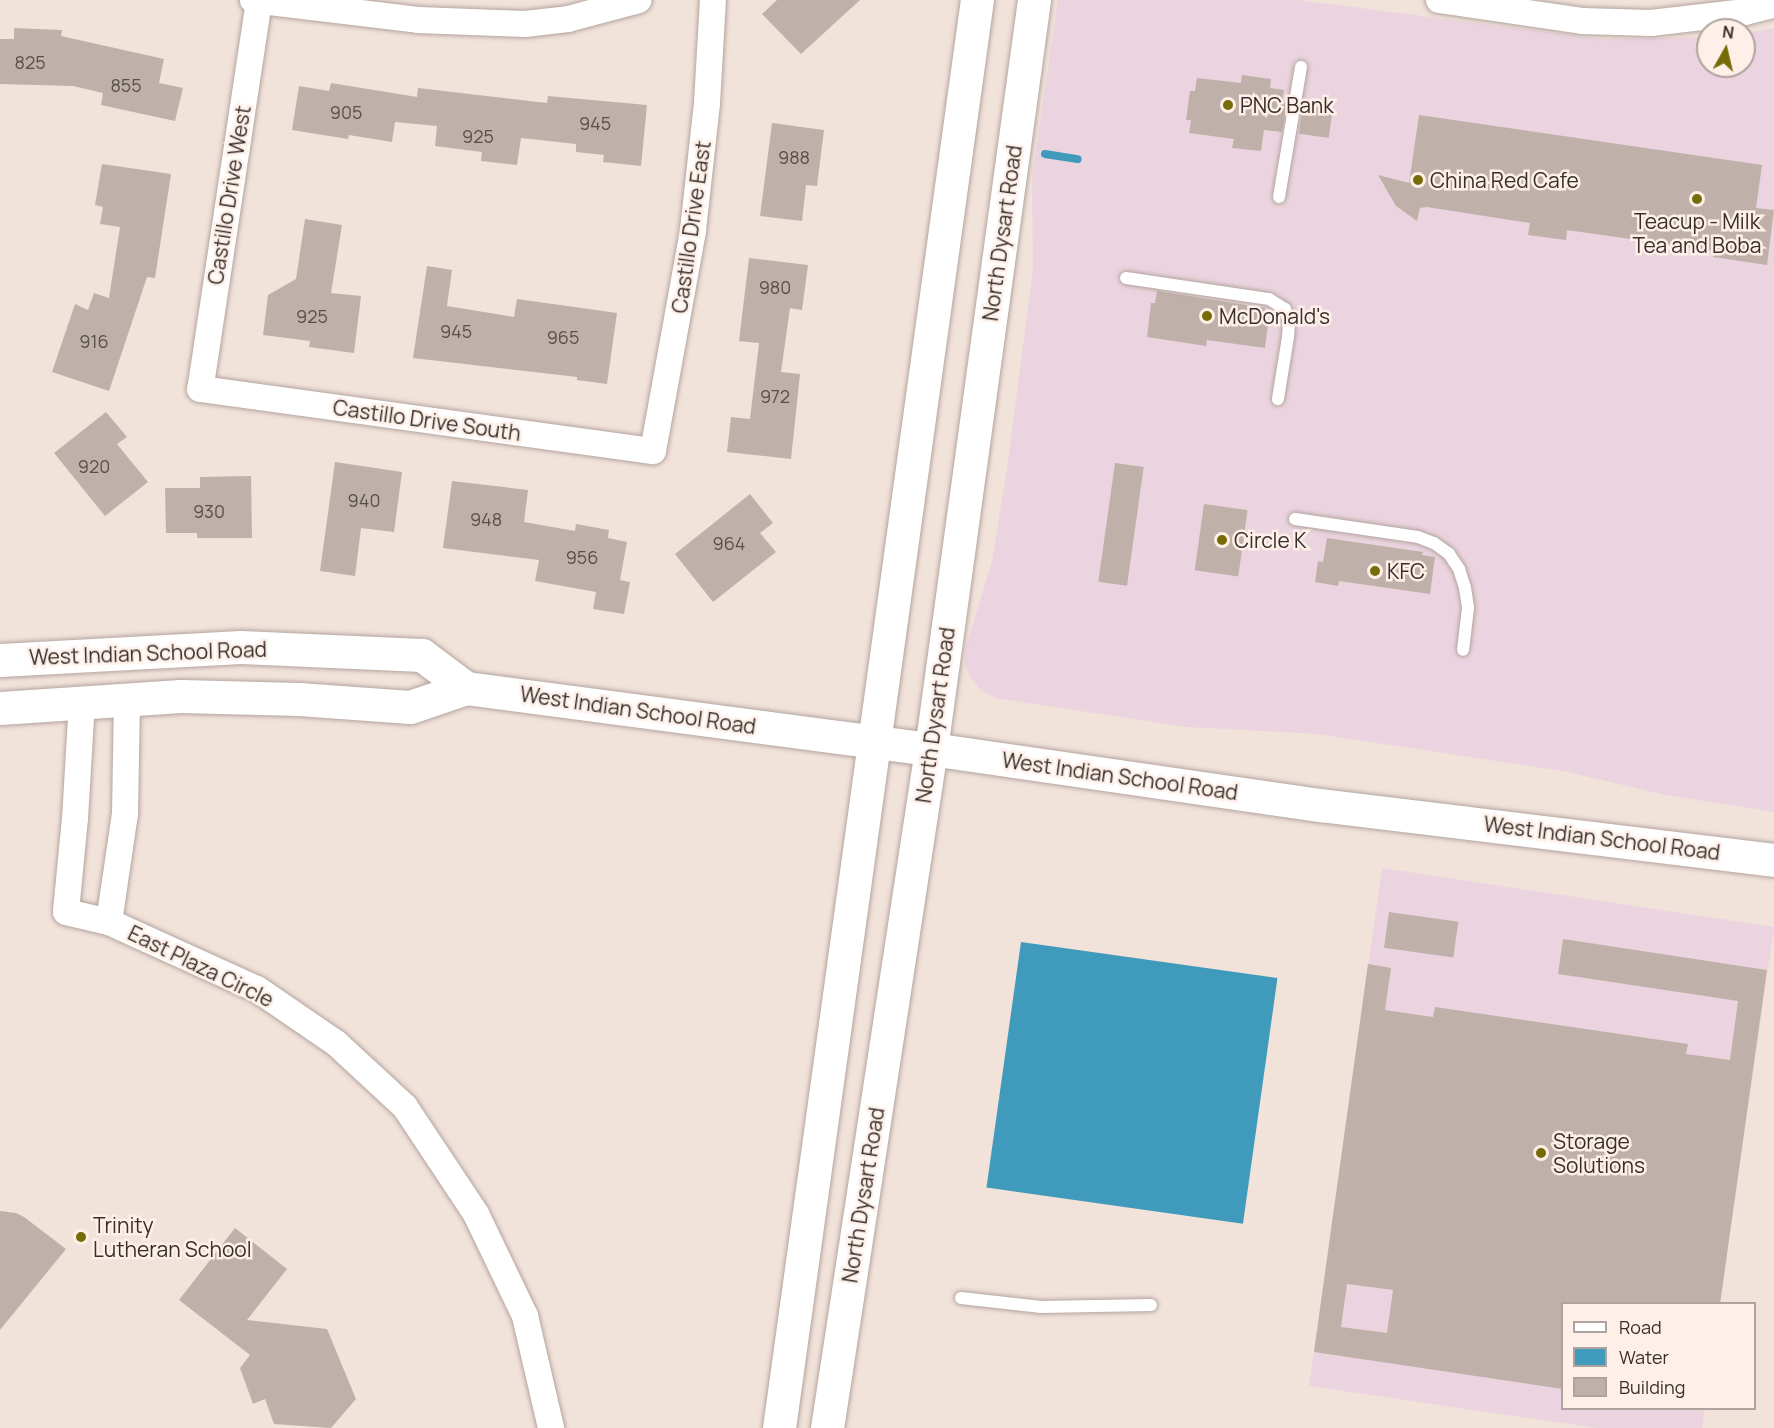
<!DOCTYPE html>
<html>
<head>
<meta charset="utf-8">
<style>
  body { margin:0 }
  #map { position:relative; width:1774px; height:1428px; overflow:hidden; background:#f1e2da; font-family:Manrope,sans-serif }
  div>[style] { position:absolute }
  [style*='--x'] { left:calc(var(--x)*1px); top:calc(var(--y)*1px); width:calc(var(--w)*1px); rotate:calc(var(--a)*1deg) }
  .commercial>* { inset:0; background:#ebd4df }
  .water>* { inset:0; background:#3f9abb; transform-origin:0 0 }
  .stream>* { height:8px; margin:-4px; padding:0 4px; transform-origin:4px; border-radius:4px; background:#3f9abb }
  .building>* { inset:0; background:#bfb1a9; transform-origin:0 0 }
  .roads { filter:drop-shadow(0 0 2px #b3a59e) drop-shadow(0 0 2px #b3a59e) }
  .lane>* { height:12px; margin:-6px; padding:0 6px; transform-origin:6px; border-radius:6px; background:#fff }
  .street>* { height:26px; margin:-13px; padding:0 13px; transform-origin:13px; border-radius:13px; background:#fff }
  .secondary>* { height:33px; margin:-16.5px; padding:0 16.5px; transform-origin:16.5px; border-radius:16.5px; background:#fff }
  .primary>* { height:33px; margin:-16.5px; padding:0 16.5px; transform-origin:16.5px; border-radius:16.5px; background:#fff }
  .dots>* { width:16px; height:16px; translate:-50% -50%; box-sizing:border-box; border:3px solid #feefe8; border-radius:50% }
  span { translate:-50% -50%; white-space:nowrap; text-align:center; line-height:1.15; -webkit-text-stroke:5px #feefe8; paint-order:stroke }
  .number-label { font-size:18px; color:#58504c }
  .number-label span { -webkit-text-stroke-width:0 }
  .poi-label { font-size:21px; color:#36302d }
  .left { translate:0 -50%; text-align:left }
  .street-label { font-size:21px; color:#36302d }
  .legend { position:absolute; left:1561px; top:1302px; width:195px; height:108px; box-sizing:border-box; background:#feefe8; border:2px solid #aea39d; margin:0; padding:8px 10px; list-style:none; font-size:18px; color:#36302d }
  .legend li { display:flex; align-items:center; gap:12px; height:30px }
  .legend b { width:30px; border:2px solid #aea39d }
  .north { position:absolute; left:1696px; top:18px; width:60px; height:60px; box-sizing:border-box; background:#feefe8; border:2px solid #aea39d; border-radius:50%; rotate:8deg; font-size:16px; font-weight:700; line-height:24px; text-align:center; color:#36302d }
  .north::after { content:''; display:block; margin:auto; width:21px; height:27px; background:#766c07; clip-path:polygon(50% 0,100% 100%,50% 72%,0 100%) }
</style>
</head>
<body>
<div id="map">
  <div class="commercial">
    <div style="clip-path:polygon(1058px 0,1298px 0,1603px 39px,1708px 37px,1708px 66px,1744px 66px,1744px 33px,1774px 28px,1774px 812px,1666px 795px,1563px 771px,1317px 734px,1187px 727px,995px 698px,982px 691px,971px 678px,965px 665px,966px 647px,992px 561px,1007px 469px,1033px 269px,1032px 178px)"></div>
    <div style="clip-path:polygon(1382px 868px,1774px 927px,1720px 1303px,1562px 1304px,1562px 1408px,1705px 1409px,1702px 1428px,1597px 1428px,1309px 1386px)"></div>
  </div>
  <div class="water">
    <div style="left:1021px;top:942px;width:259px;height:248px;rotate:8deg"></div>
  </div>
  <div class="stream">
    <div style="--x:1045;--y:154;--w:33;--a:9"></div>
  </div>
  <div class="building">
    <div style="clip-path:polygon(777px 0,860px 0,801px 54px,762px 14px)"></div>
    <div style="clip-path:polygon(14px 28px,62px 30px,61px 36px,164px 59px,159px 83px,183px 88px,175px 121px,101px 105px,103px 93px,73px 86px,0 84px,0 39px,14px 39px)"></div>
    <div style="clip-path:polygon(1242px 75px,1271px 79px,1270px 88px,1284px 90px,1282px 102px,1287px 103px,1282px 132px,1264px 130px,1261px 151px,1232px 148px,1234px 139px,1189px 133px,1191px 120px,1186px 120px,1190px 91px,1195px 91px,1197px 78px,1241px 83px)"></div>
    <div style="clip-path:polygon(331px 83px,417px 97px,418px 88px,547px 103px,548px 96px,647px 105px,641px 166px,603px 162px,604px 155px,576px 152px,576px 144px,521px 138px,517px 165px,481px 161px,482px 152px,435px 146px,437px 126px,395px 122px,392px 142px,349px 135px,348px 139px,292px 130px,299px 86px,329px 91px)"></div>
    <div style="left:1303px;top:105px;width:30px;height:29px;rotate:8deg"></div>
    <div style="clip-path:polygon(1419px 115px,1762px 165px,1756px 208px,1774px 210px,1767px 265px,1713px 257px,1714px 251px,1567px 230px,1566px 240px,1528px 235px,1530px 223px,1427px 207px,1420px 208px,1417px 221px,1396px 206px,1378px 175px,1409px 183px)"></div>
    <div style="clip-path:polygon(772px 123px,824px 130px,817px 186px,806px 185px,802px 221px,760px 216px)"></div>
    <div style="clip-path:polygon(102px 164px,171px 174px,155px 278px,147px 277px,109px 391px,52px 372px,75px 304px,88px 310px,94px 293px,109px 298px,120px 227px,100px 224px,103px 207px,95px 205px)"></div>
    <div style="clip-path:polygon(305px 219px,342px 225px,331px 293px,361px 296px,354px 353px,309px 347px,310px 341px,263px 335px,268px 295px,296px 279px)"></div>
    <div style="clip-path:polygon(749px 258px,808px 265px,802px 310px,790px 308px,781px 372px,800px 374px,791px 459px,727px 452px,731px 417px,750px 419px,759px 343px,739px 341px)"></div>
    <div style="clip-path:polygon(427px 266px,452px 270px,447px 306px,514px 317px,517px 299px,617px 313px,607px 384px,577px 380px,577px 377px,413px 358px)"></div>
    <div style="clip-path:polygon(1157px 291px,1265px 308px,1263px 324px,1268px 325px,1265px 348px,1207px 340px,1206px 346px,1147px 337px,1151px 303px,1155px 303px)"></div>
    <div style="clip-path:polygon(106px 412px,127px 437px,117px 444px,148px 482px,105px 516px,54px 453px)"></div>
    <div style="clip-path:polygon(335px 462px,402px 472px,394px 532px,361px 528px,355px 576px,320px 571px)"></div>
    <div style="left:1115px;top:463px;width:29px;height:120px;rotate:8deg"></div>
    <div style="clip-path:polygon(251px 476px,252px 538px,197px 538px,197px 533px,166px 533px,165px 488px,200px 488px,200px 477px)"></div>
    <div style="clip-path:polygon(452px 481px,528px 490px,524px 522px,575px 531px,576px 524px,609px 530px,608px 538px,627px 542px,620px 580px,630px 582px,624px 614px,593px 609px,596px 592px,535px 581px,539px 560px,443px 548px)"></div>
    <div style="clip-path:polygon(750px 494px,773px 523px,760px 533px,776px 552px,713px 602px,675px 554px)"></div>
    <div style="left:1204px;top:504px;width:44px;height:67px;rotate:8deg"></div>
    <div style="clip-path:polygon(1327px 538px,1423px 552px,1422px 555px,1435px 557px,1430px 594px,1339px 581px,1338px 586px,1315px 582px,1318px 561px,1323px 562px)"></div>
    <div style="left:1389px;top:912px;width:70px;height:36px;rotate:8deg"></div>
    <div style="clip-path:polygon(evenodd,1563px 939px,1767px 970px,1720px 1304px,1563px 1304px,1563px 1389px,1314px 1352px,1368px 964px,1391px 968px,1385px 1010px,1433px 1017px,1435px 1007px,1688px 1044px,1686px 1054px,1730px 1060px,1738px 1001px,1558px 974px,1563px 939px,1347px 1284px,1393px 1290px,1387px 1333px,1341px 1327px,1347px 1284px)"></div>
    <div style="clip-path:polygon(0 1211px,16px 1213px,24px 1217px,66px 1249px,0 1330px)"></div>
    <div style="clip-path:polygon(235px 1228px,287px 1269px,247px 1320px,327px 1329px,356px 1399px,331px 1428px,274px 1424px,265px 1399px,253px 1404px,240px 1368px,250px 1355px,179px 1300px)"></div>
  </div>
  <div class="roads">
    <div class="lane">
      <div style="--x:1279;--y:197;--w:132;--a:-80.4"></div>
      <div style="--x:1126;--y:278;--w:145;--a:8.4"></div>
      <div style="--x:1269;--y:299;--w:19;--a:32"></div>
      <div style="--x:1285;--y:309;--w:15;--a:74"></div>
      <div style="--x:1289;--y:323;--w:14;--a:94"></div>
      <div style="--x:1288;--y:337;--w:63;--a:99.2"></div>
      <div style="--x:1295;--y:519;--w:124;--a:8.3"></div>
      <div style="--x:1418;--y:537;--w:17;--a:21"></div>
      <div style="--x:1434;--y:543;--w:19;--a:36"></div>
      <div style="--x:1449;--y:554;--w:18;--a:56"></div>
      <div style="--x:1459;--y:569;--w:20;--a:72"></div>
      <div style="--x:1465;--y:588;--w:20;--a:81"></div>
      <div style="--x:1468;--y:608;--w:42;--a:96.8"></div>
      <div style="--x:961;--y:1298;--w:81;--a:6.4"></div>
      <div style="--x:1041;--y:1307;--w:110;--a:-1"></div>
    </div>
    <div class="street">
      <div style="--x:253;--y:0;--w:166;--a:6.9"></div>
      <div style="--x:418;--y:20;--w:107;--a:2.1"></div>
      <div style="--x:525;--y:24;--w:43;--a:-6.6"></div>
      <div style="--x:568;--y:19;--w:73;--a:-15"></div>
      <div style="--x:1439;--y:0;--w:146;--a:8.3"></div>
      <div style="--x:1583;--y:21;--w:68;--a:1.7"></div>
      <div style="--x:1651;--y:23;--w:95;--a:-6.7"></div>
      <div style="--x:1745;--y:12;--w:30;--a:-14"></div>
      <div style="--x:259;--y:1;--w:392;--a:98.6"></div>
      <div style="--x:200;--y:389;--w:457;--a:7.8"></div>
      <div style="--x:653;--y:451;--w:225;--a:-79.7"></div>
      <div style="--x:693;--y:230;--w:128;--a:-83.7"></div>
      <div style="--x:707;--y:103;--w:103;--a:-86.7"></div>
      <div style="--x:82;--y:701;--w:117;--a:93.4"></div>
      <div style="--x:75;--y:818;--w:94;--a:95.5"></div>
      <div style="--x:66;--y:912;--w:44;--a:13.1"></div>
      <div style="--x:109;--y:922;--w:162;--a:24.4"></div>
      <div style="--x:257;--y:989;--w:96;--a:34.4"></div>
      <div style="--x:336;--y:1043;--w:94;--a:42.8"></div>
      <div style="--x:405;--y:1107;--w:128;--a:56.4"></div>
      <div style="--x:476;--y:1214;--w:113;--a:64.3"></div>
      <div style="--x:525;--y:1316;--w:115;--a:76.9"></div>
      <div style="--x:109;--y:922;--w:109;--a:-81.6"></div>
      <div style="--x:125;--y:814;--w:115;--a:-89"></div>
    </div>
    <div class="secondary">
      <div style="--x:0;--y:660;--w:241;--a:-3.1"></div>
      <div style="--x:241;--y:647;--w:181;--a:2.5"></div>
      <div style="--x:422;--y:655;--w:55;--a:36.9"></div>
      <div style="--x:0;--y:708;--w:181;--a:-3.8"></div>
      <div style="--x:181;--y:696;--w:118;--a:1.5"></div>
      <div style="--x:299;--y:699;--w:111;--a:4.1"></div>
      <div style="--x:410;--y:707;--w:59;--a:-18.7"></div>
      <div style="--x:466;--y:688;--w:469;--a:7.5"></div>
      <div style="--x:931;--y:749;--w:394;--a:8.2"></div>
      <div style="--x:1321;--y:805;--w:456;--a:6.9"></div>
    </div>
    <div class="primary">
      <div style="--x:779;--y:1428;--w:1442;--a:-82.11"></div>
      <div style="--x:827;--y:1428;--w:687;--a:-81.29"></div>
      <div style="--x:931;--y:749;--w:756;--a:-82.17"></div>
    </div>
  </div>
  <div class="dots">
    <div style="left:1228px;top:105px;background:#766c07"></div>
    <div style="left:1418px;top:180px;background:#766c07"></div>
    <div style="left:1697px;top:199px;background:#766c07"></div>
    <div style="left:1207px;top:316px;background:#766c07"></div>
    <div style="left:1222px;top:540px;background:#766c07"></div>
    <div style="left:1375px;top:571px;background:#766c07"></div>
    <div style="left:1541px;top:1153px;background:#766c07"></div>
    <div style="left:81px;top:1237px;background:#766c07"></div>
  </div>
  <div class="number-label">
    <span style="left:30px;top:62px">825</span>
    <span style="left:126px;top:85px">855</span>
    <span style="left:346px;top:112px">905</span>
    <span style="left:595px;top:123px">945</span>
    <span style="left:478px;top:136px">925</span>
    <span style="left:794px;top:157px">988</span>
    <span style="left:775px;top:287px">980</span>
    <span style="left:312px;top:316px">925</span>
    <span style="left:456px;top:331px">945</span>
    <span style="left:563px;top:337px">965</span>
    <span style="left:94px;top:341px">916</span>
    <span style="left:775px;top:396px">972</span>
    <span style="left:94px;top:466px">920</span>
    <span style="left:364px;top:500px">940</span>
    <span style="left:209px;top:511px">930</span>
    <span style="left:486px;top:519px">948</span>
    <span style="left:729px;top:543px">964</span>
    <span style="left:582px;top:557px">956</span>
  </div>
  <div class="poi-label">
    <span class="left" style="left:1240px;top:105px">PNC Bank</span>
    <span class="left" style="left:1430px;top:180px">China Red Cafe</span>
    <span style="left:1697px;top:233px">Teacup - Milk<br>Tea and Boba</span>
    <span class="left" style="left:1219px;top:316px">McDonald's</span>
    <span class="left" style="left:1234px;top:540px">Circle K</span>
    <span class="left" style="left:1387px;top:571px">KFC</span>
    <span class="left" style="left:1553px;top:1153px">Storage<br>Solutions</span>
    <span class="left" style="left:93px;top:1237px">Trinity<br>Lutheran School</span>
  </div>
  <div class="street-label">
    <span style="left:229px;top:195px;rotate:-81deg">Castillo Drive West</span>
    <span style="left:691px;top:227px;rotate:-82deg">Castillo Drive East</span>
    <span style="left:1002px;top:233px;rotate:-82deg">North Dysart Road</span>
    <span style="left:427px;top:420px;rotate:8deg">Castillo Drive South</span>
    <span style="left:148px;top:653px;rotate:-2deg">West Indian School Road</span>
    <span style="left:638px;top:710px;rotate:8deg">West Indian School Road</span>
    <span style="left:935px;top:715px;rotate:-82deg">North Dysart Road</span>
    <span style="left:1120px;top:776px;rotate:8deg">West Indian School Road</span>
    <span style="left:1602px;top:838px;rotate:7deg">West Indian School Road</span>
    <span style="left:201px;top:966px;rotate:26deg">East Plaza Circle</span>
    <span style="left:863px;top:1195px;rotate:-81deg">North Dysart Road</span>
  </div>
  <ul class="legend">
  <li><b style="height:8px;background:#fff"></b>Road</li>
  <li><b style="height:16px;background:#3f9abb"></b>Water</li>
  <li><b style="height:16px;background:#bfb1a9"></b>Building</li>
  </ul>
  <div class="north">N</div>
</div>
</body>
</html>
